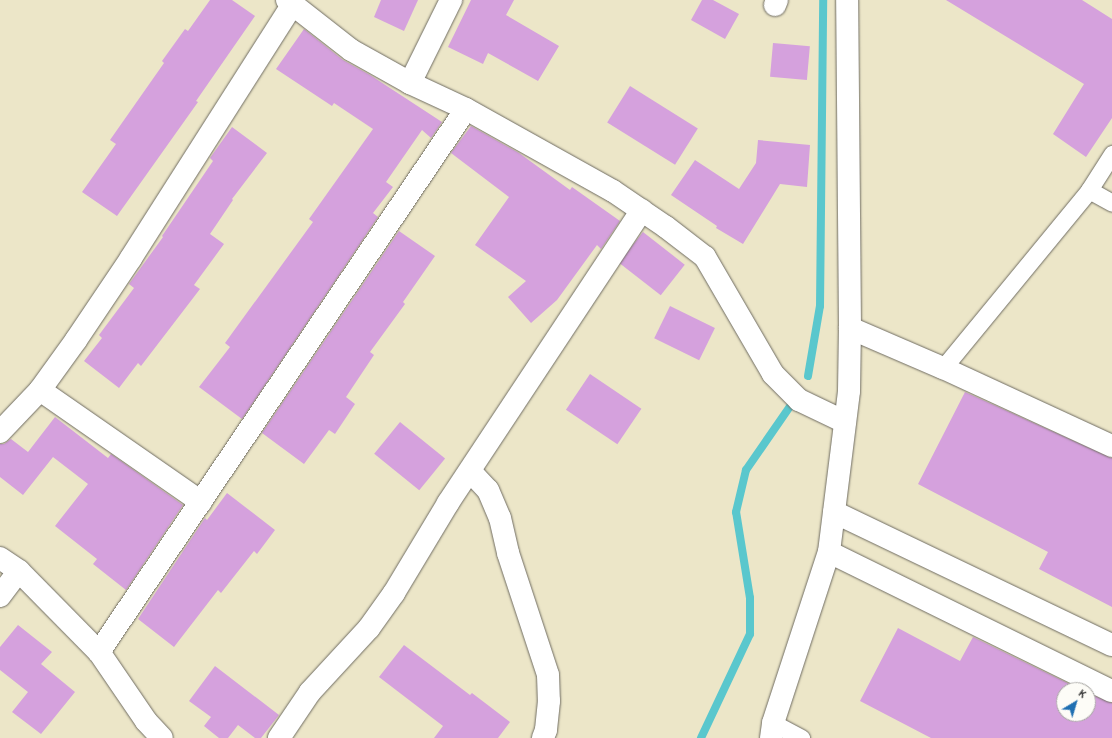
<!DOCTYPE html>
<html>
<head>
<meta charset="utf-8">
<style>
  body { margin:0 }
  #map { position:relative; width:1112px; height:738px; overflow:hidden; background:#ece6c8; font-family:"Patrick Hand",sans-serif }
  div>[style] { position:absolute }
  [style*='--x'] { left:calc(var(--x)*1px); top:calc(var(--y)*1px); width:calc(var(--w)*1px); rotate:calc(var(--a)*1deg) }
  .stream>* { height:8px; margin:-4px; padding:0 4px; transform-origin:4px; border-radius:4px; background:#5ac7cd }
  .building>* { inset:0; background:#d5a1dd; transform-origin:0 0 }
  .roads { filter:drop-shadow(0 0 1px #6f6c62) drop-shadow(0 0 1px #6f6c62) }
  .service>* { height:17px; margin:-8.5px; padding:0 8.5px; transform-origin:8.5px; border-radius:8.5px; background:#fff }
  .minor>* { height:22px; margin:-11px; padding:0 11px; transform-origin:11px; border-radius:11px; background:#fff }
  span { translate:-50% -50%; white-space:nowrap; text-align:center; line-height:1.15; -webkit-text-stroke:3.5px #fdfcf7; paint-order:stroke }
  .north { position:absolute; left:1056px; top:682px; width:40px; height:40px; box-sizing:border-box; background:#fdfcf7; border:1px solid #a9a8a5; border-radius:50%; rotate:38deg; font-size:11px; font-weight:700; line-height:16px; text-align:center; color:#2b2b2b }
  .north::after { content:''; display:block; margin:auto; width:14px; height:18px; background:#1f6fb2; clip-path:polygon(50% 0,100% 100%,50% 72%,0 100%) }
</style>
</head>
<body>
<div id="map">
  <div class="stream">
    <div style="--x:808;--y:376;--w:71;--a:-80.3"></div>
    <div style="--x:820;--y:306;--w:306;--a:-89.4"></div>
    <div style="--x:701;--y:738;--w:115;--a:-64.8"></div>
    <div style="--x:750;--y:634;--w:36;--a:-90"></div>
    <div style="--x:750;--y:598;--w:87;--a:-99.2"></div>
    <div style="--x:736;--y:512;--w:43;--a:-76.6"></div>
    <div style="--x:746;--y:470;--w:79;--a:-55.3"></div>
  </div>
  <div class="building">
    <div style="clip-path:polygon(210px 0,232px 0,255px 16px,196px 101px,198px 102px,117px 216px,82px 192px,116px 144px,110px 140px,164px 63px,162px 61px,185px 29px,188px 31px)"></div>
    <div style="clip-path:polygon(381px 0,418px 0,404px 31px,374px 17px)"></div>
    <div style="clip-path:polygon(471px 0,514px 0,506px 15px,559px 46px,538px 81px,488px 53px,483px 64px,448px 47px)"></div>
    <div style="clip-path:polygon(702px 0,713px 0,739px 14px,725px 39px,691px 20px)"></div>
    <div style="clip-path:polygon(946px 0,1082px 0,1112px 19px,1112px 118px,1086px 157px,1053px 134px,1084px 84px)"></div>
    <div style="clip-path:polygon(304px 29px,343px 60px,370px 75px,442px 122px,431px 138px,422px 130px,386px 182px,393px 187px,373px 213px,378px 217px,242px 419px,199px 387px,230px 347px,225px 343px,313px 222px,309px 219px,373px 129px,334px 103px,332px 106px,276px 69px)"></div>
    <div style="left:773px;top:43px;width:37px;height:34px;rotate:5deg"></div>
    <div style="left:630px;top:86px;width:80px;height:43px;rotate:32deg"></div>
    <div style="clip-path:polygon(471px 126px,519px 153px,570px 190px,572px 187px,620px 221px,601px 249px,597px 245px,557px 300px,531px 323px,508px 297px,526px 281px,475px 245px,509px 197px,451px 153px)"></div>
    <div style="clip-path:polygon(232px 127px,267px 153px,232px 199px,233px 200px,210px 234px,224px 244px,194px 285px,200px 289px,141px 366px,138px 363px,119px 388px,84px 361px,102px 338px,99px 335px,134px 288px,129px 284px,163px 237px,162px 236px,213px 161px,210px 158px)"></div>
    <div style="clip-path:polygon(758px 140px,810px 145px,807px 187px,780px 184px,743px 244px,716px 228px,717px 226px,671px 195px,695px 160px,739px 189px,756px 163px)"></div>
    <div style="clip-path:polygon(399px 231px,435px 256px,403px 302px,405px 304px,370px 352px,374px 355px,346px 397px,355px 404px,335px 434px,329px 430px,304px 464px,262px 433px)"></div>
    <div style="left:643px;top:232px;width:53px;height:39px;rotate:38deg"></div>
    <div style="left:670px;top:306px;width:50px;height:36px;rotate:26deg"></div>
    <div style="left:590px;top:374px;width:62px;height:43px;rotate:34deg"></div>
    <div style="clip-path:polygon(965px 392px,1112px 458px,1112px 607px,1039px 569px,1048px 552px,918px 484px)"></div>
    <div style="clip-path:polygon(55px 417px,108px 458px,111px 454px,183px 505px,126px 590px,93px 564px,97px 559px,55px 526px,88px 484px,53px 457px,23px 495px,0 477px,0 444px,4px 444px,11px 439px,28px 452px)"></div>
    <div style="left:400px;top:422px;width:58px;height:41px;rotate:39deg"></div>
    <div style="clip-path:polygon(227px 493px,275px 530px,257px 554px,254px 551px,221px 593px,218px 590px,174px 647px,138px 619px,205px 518px,207px 520px)"></div>
    <div style="clip-path:polygon(18px 625px,52px 652px,41px 664px,75px 692px,41px 734px,12px 712px,28px 692px,0 670px,0 647px)"></div>
    <div style="clip-path:polygon(898px 628px,960px 661px,973px 637px,1082px 690px,1064px 690px,1064px 714px,1088px 714px,1088px 693px,1112px 703px,1112px 738px,931px 738px,860px 701px)"></div>
    <div style="clip-path:polygon(404px 645px,470px 695px,472px 693px,510px 722px,498px 738px,434px 738px,443px 726px,379px 677px)"></div>
    <div style="clip-path:polygon(215px 666px,279px 715px,261px 738px,255px 738px,238px 725px,228px 738px,219px 738px,204px 726px,211px 717px,189px 701px)"></div>
  </div>
  <div class="roads">
    <div class="service">
      <div style="--x:1089;--y:190;--w:26;--a:29"></div>
      <div style="--x:943;--y:368;--w:230;--a:-50.6"></div>
      <div style="--x:1089;--y:190;--w:43;--a:-57.4"></div>
      <div style="--x:773;--y:723;--w:32;--a:28"></div>
    </div>
    <div class="minor">
      <div style="--x:287;--y:0;--w:81;--a:38"></div>
      <div style="--x:351;--y:50;--w:68;--a:29.2"></div>
      <div style="--x:410;--y:83;--w:62;--a:24.9"></div>
      <div style="--x:466;--y:109;--w:168;--a:29.2"></div>
      <div style="--x:613;--y:191;--w:64;--a:34.2"></div>
      <div style="--x:666;--y:227;--w:49;--a:37.6"></div>
      <div style="--x:705;--y:257;--w:135;--a:59.8"></div>
      <div style="--x:773;--y:374;--w:37;--a:45"></div>
      <div style="--x:799;--y:400;--w:51;--a:25.6"></div>
      <div style="--x:775;--y:5;--w:5;--a:-68"></div>
      <div style="--x:410;--y:83;--w:93;--a:-63.7"></div>
      <div style="--x:850;--y:328;--w:101;--a:23.3"></div>
      <div style="--x:943;--y:368;--w:186;--a:24.8"></div>
      <div style="--x:40;--y:390;--w:196;--a:34.8"></div>
      <div style="--x:0;--y:432;--w:58;--a:-46.4"></div>
      <div style="--x:40;--y:390;--w:62;--a:-54.2"></div>
      <div style="--x:76;--y:340;--w:99;--a:-56.1"></div>
      <div style="--x:131;--y:258;--w:301;--a:-57.5"></div>
      <div style="--x:470;--y:471;--w:26;--a:47"></div>
      <div style="--x:488;--y:490;--w:30;--a:67"></div>
      <div style="--x:500;--y:518;--w:36;--a:77"></div>
      <div style="--x:508;--y:553;--w:128;--a:71.8"></div>
      <div style="--x:548;--y:675;--w:26;--a:88"></div>
      <div style="--x:549;--y:701;--w:29;--a:96"></div>
      <div style="--x:546;--y:730;--w:9;--a:111"></div>
      <div style="--x:834;--y:512;--w:308;--a:25.6"></div>
      <div style="--x:829;--y:552;--w:315;--a:26.2"></div>
      <div style="--x:0;--y:558;--w:23;--a:34"></div>
      <div style="--x:19;--y:571;--w:114;--a:45.4"></div>
      <div style="--x:99;--y:652;--w:83;--a:55.7"></div>
      <div style="--x:146;--y:721;--w:23;--a:47"></div>
      <div style="--x:0;--y:596;--w:31;--a:-53"></div>
      <div style="--x:99;--y:652;--w:655;--a:-55.95"></div>
      <div style="--x:279;--y:738;--w:55;--a:-56"></div>
      <div style="--x:310;--y:692;--w:87;--a:-47.3"></div>
      <div style="--x:369;--y:628;--w:43;--a:-54.5"></div>
      <div style="--x:394;--y:593;--w:105;--a:-59"></div>
      <div style="--x:448;--y:503;--w:351;--a:-56.5"></div>
      <div style="--x:771;--y:738;--w:15;--a:-82"></div>
      <div style="--x:773;--y:723;--w:180;--a:-71.9"></div>
      <div style="--x:829;--y:552;--w:162;--a:-82.9"></div>
      <div style="--x:849;--y:391;--w:63;--a:-89.1"></div>
      <div style="--x:850;--y:328;--w:328;--a:-90.5"></div>
    </div>
  </div>
  <div class="north">K</div>
</div>
</body>
</html>
